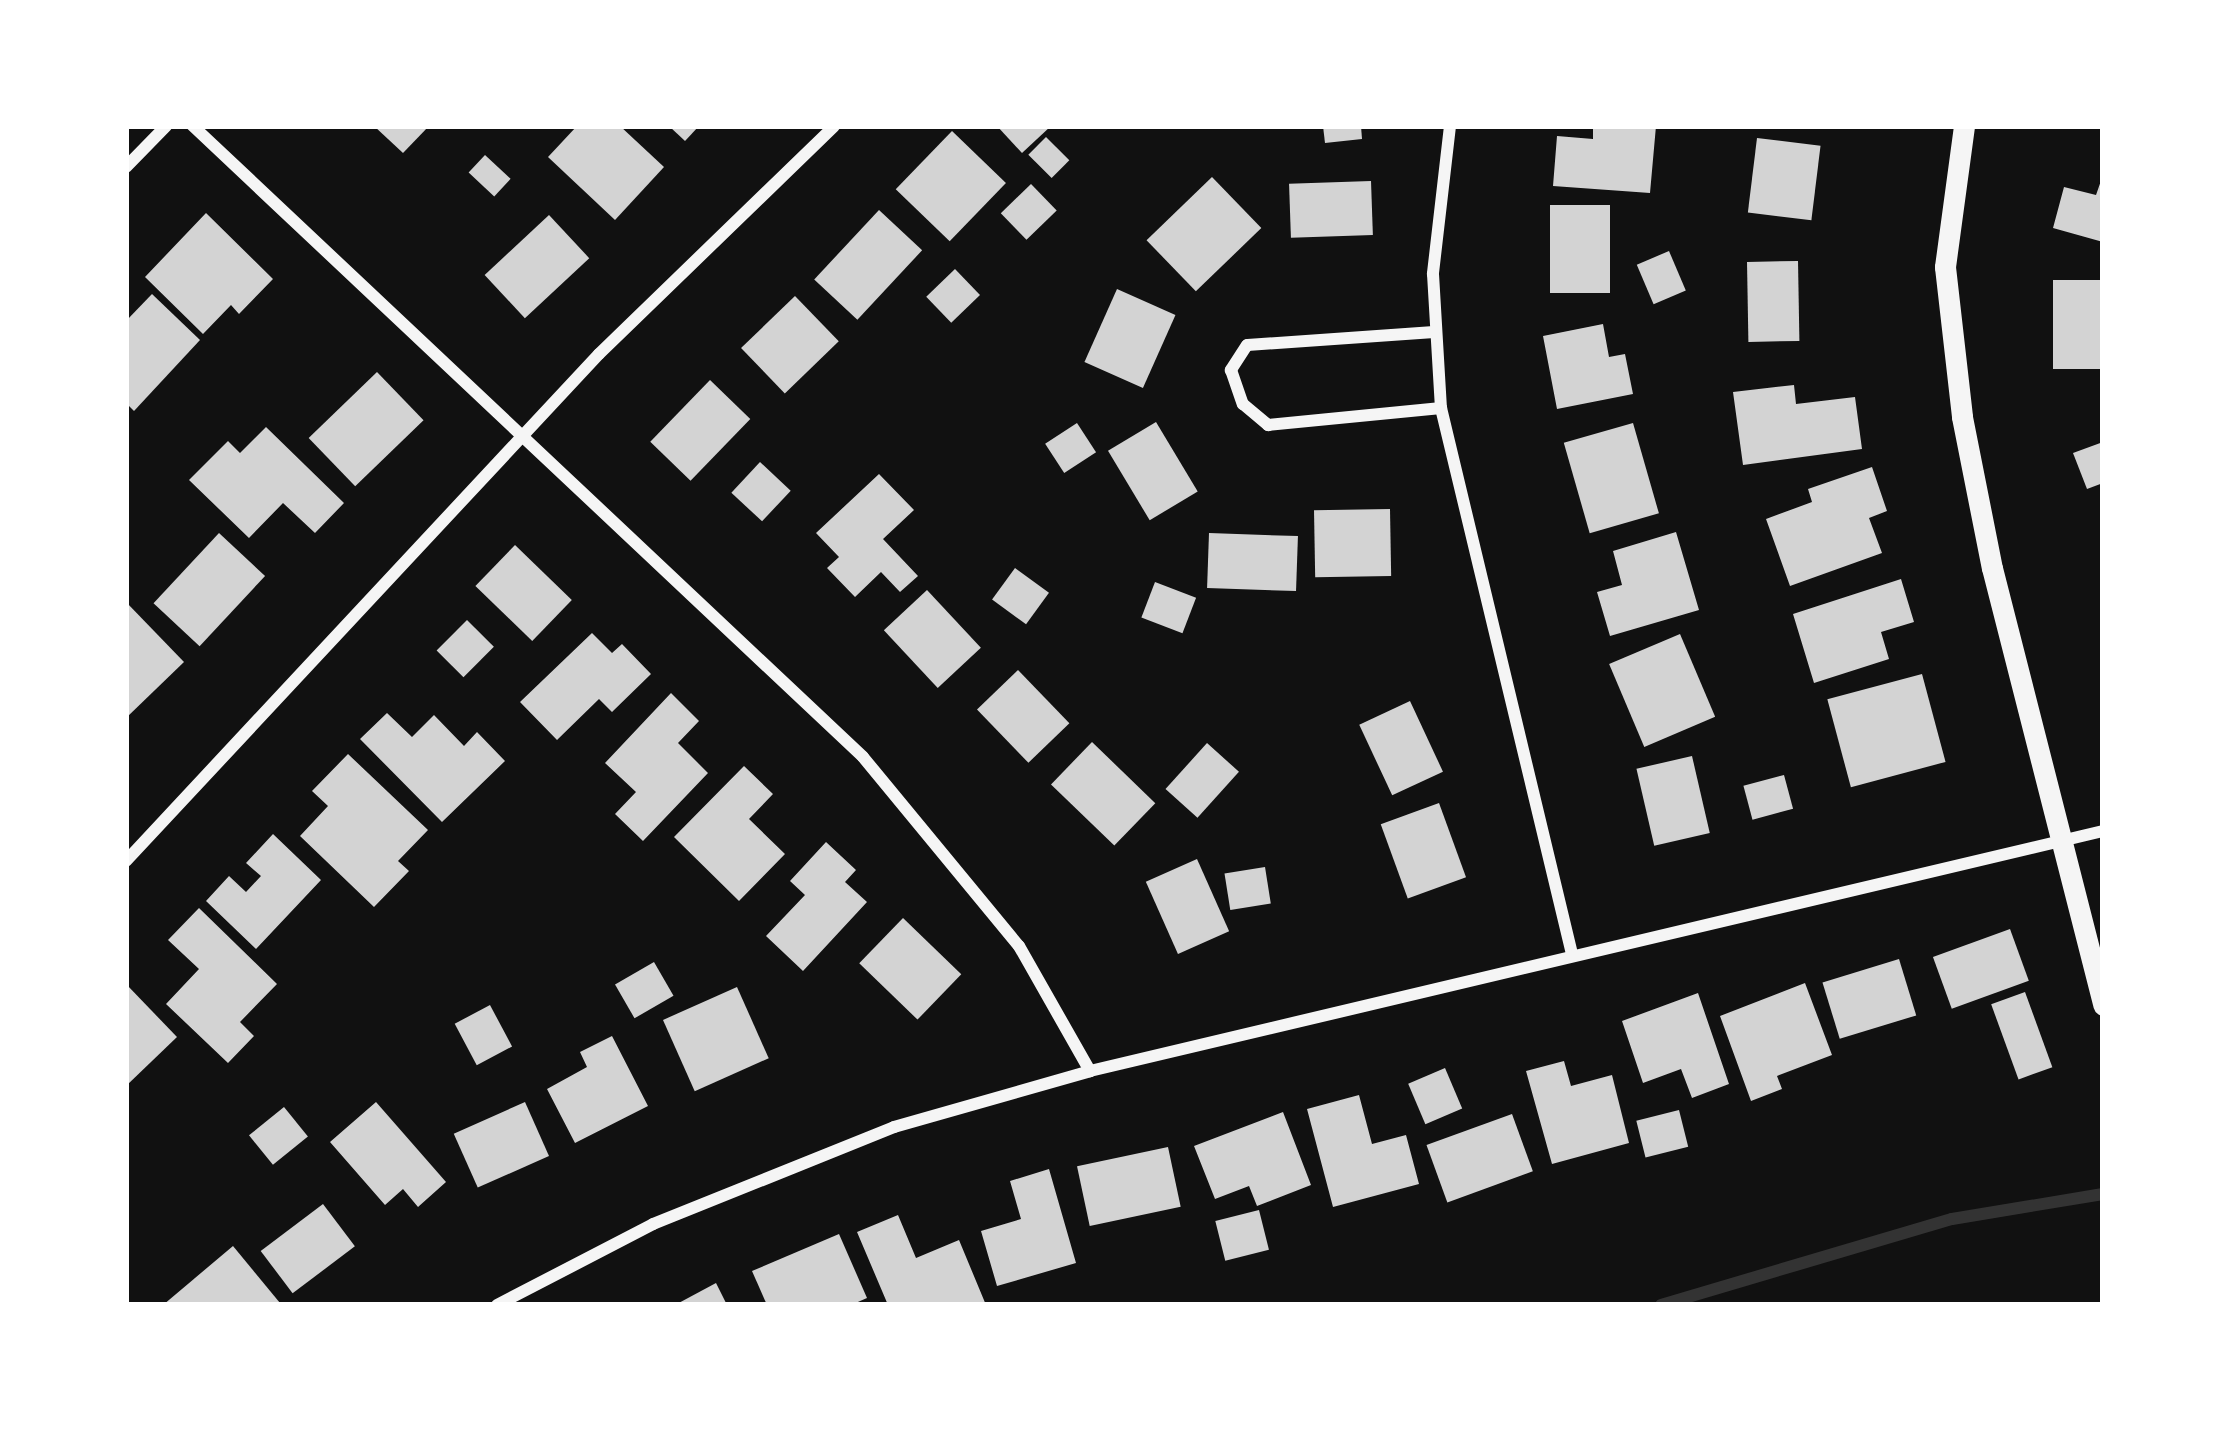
<!DOCTYPE html>
<html>
<head>
<meta charset="utf-8">
<style>
  body { margin:0 }
  #map { position:relative; width:2229px; height:1431px; overflow:hidden; background:#111; font-family:"Sofia Sans Condensed",sans-serif }
  div>[style] { position:absolute }
  [style*='--x'] { left:calc(var(--x)*1px); top:calc(var(--y)*1px); width:calc(var(--w)*1px); rotate:calc(var(--a)*1deg) }
  .stream>* { height:12px; margin:-6px; padding:0 6px; transform-origin:6px; border-radius:6px; background:#333 }
  .building>* { inset:0; background:#d3d3d3; transform-origin:0 0 }
  .minor>* { height:12px; margin:-6px; padding:0 6px; transform-origin:6px; border-radius:6px; background:#f5f5f5 }
  .tertiary>* { height:21px; margin:-10.5px; padding:0 10.5px; transform-origin:10.5px; border-radius:10.5px; background:#f5f5f5 }
  span { translate:-50% -50%; white-space:nowrap; text-align:center; line-height:1.15; -webkit-text-stroke:12px #fff; paint-order:stroke }
  .frame { position:absolute; inset:0; border:129px solid #fff; pointer-events:none }
</style>
</head>
<body>
<div id="map">
  <div class="stream">
    <div style="--x:1661;--y:1305;--w:303;--a:-16.5"></div>
    <div style="--x:1952;--y:1219;--w:153;--a:-9.4"></div>
  </div>
  <div class="building">
    <div style="clip-path:polygon(374px 126px,429px 126px,403px 153px)"></div>
    <div style="clip-path:polygon(577px 126px,620px 126px,664px 167px,615px 220px,548px 157px)"></div>
    <div style="clip-path:polygon(669px 126px,699px 126px,685px 141px)"></div>
    <div style="clip-path:polygon(997px 126px,1051px 126px,1022px 153px)"></div>
    <div style="clip-path:polygon(1323px 126px,1361px 126px,1362px 139px,1325px 143px)"></div>
    <div style="clip-path:polygon(1593px 126px,1656px 126px,1650px 193px,1553px 186px,1557px 136px,1593px 139px)"></div>
    <div style="left:952px;top:131px;width:75px;height:81px;rotate:44deg"></div>
    <div style="left:1046px;top:137px;width:33px;height:25px;rotate:45deg"></div>
    <div style="left:1757px;top:138px;width:64px;height:75px;rotate:7deg"></div>
    <div style="left:485px;top:155px;width:35px;height:24px;rotate:43deg"></div>
    <div style="clip-path:polygon(2103px 175px,2103px 242px,2053px 228px,2064px 187px,2096px 195px)"></div>
    <div style="left:1212px;top:177px;width:71px;height:91px;rotate:46deg"></div>
    <div style="left:1371px;top:181px;width:54px;height:82px;rotate:88deg"></div>
    <div style="left:1031px;top:184px;width:37px;height:42px;rotate:46deg"></div>
    <div style="left:1610px;top:205px;width:88px;height:60px;rotate:90deg"></div>
    <div style="left:879px;top:210px;width:59px;height:95px;rotate:43deg"></div>
    <div style="clip-path:polygon(206px 213px,273px 279px,239px 314px,231px 305px,203px 334px,145px 277px)"></div>
    <div style="left:549px;top:215px;width:59px;height:88px;rotate:47deg"></div>
    <div style="left:1669px;top:251px;width:43px;height:35px;rotate:67deg"></div>
    <div style="left:1798px;top:261px;width:80px;height:51px;rotate:89deg"></div>
    <div style="left:955px;top:269px;width:36px;height:40px;rotate:46deg"></div>
    <div style="left:2053px;top:280px;width:50px;height:89px"></div>
    <div style="left:1117px;top:289px;width:64px;height:80px;rotate:24deg"></div>
    <div style="clip-path:polygon(152px 294px,200px 340px,134px 411px,126px 403px,126px 321px)"></div>
    <div style="left:795px;top:296px;width:63px;height:75px;rotate:46deg"></div>
    <div style="clip-path:polygon(1603px 324px,1609px 357px,1625px 354px,1633px 394px,1557px 409px,1543px 336px)"></div>
    <div style="left:377px;top:372px;width:67px;height:95px;rotate:46deg"></div>
    <div style="left:710px;top:380px;width:56px;height:86px;rotate:44deg"></div>
    <div style="clip-path:polygon(1794px 385px,1796px 404px,1855px 397px,1862px 449px,1743px 465px,1733px 392px)"></div>
    <div style="left:1156px;top:422px;width:81px;height:56px;rotate:59deg"></div>
    <div style="left:1077px;top:423px;width:35px;height:38px;rotate:57deg"></div>
    <div style="left:1633px;top:423px;width:94px;height:72px;rotate:74deg"></div>
    <div style="clip-path:polygon(266px 427px,344px 503px,315px 533px,283px 503px,249px 538px,189px 480px,228px 441px,240px 453px)"></div>
    <div style="clip-path:polygon(2103px 442px,2103px 483px,2087px 489px,2073px 453px)"></div>
    <div style="left:760px;top:462px;width:42px;height:42px;rotate:43deg"></div>
    <div style="clip-path:polygon(1872px 467px,1887px 511px,1869px 518px,1882px 553px,1790px 586px,1766px 519px,1812px 502px,1808px 489px)"></div>
    <div style="clip-path:polygon(879px 474px,914px 510px,883px 539px,918px 576px,900px 592px,881px 572px,855px 597px,827px 568px,839px 557px,816px 533px)"></div>
    <div style="left:1390px;top:509px;width:67px;height:76px;rotate:89deg"></div>
    <div style="clip-path:polygon(1676px 532px,1699px 610px,1610px 636px,1597px 592px,1622px 585px,1613px 551px)"></div>
    <div style="left:219px;top:533px;width:63px;height:96px;rotate:43deg"></div>
    <div style="left:1209px;top:533px;width:89px;height:55px;rotate:2deg"></div>
    <div style="left:515px;top:545px;width:79px;height:57px;rotate:44deg"></div>
    <div style="left:1015px;top:568px;width:42px;height:39px;rotate:36deg"></div>
    <div style="clip-path:polygon(1901px 579px,1914px 622px,1881px 632px,1889px 659px,1814px 683px,1793px 614px)"></div>
    <div style="left:1155px;top:582px;width:44px;height:38px;rotate:21deg"></div>
    <div style="left:927px;top:590px;width:79px;height:59px;rotate:47deg"></div>
    <div style="clip-path:polygon(126px 602px,184px 662px,126px 718px)"></div>
    <div style="left:467px;top:620px;width:38px;height:43px;rotate:45deg"></div>
    <div style="clip-path:polygon(592px 633px,612px 653px,622px 644px,651px 674px,612px 712px,599px 699px,557px 740px,520px 702px)"></div>
    <div style="left:1680px;top:634px;width:90px;height:77px;rotate:67deg"></div>
    <div style="left:1018px;top:670px;width:74px;height:57px;rotate:46deg"></div>
    <div style="left:1922px;top:674px;width:91px;height:98px;rotate:75deg"></div>
    <div style="clip-path:polygon(671px 693px,699px 721px,678px 743px,708px 773px,643px 841px,615px 814px,636px 792px,605px 763px)"></div>
    <div style="left:1410px;top:701px;width:78px;height:56px;rotate:65deg"></div>
    <div style="clip-path:polygon(387px 713px,412px 737px,434px 715px,464px 746px,477px 732px,505px 761px,442px 822px,360px 739px)"></div>
    <div style="left:1092px;top:742px;width:88px;height:59px;rotate:44deg"></div>
    <div style="left:1207px;top:743px;width:43px;height:62px;rotate:42deg"></div>
    <div style="clip-path:polygon(348px 754px,428px 830px,398px 861px,409px 871px,374px 907px,300px 836px,328px 806px,312px 791px)"></div>
    <div style="left:1692px;top:756px;width:79px;height:57px;rotate:77deg"></div>
    <div style="clip-path:polygon(744px 766px,773px 794px,749px 819px,785px 854px,739px 901px,674px 837px)"></div>
    <div style="left:1784px;top:775px;width:35px;height:42px;rotate:75deg"></div>
    <div style="left:1439px;top:803px;width:79px;height:62px;rotate:70deg"></div>
    <div style="clip-path:polygon(273px 834px,321px 880px,256px 949px,206px 901px,229px 876px,246px 892px,261px 876px,246px 863px)"></div>
    <div style="clip-path:polygon(826px 842px,856px 870px,845px 882px,867px 902px,803px 971px,766px 936px,805px 895px,790px 881px)"></div>
    <div style="left:1197px;top:859px;width:79px;height:56px;rotate:66deg"></div>
    <div style="left:1265px;top:867px;width:37px;height:41px;rotate:81deg"></div>
    <div style="clip-path:polygon(199px 908px,277px 984px,240px 1022px,254px 1036px,228px 1063px,166px 1004px,199px 969px,168px 940px)"></div>
    <div style="left:903px;top:918px;width:81px;height:63px;rotate:44deg"></div>
    <div style="left:2010px;top:929px;width:55px;height:82px;rotate:70deg"></div>
    <div style="left:1899px;top:959px;width:59px;height:80px;rotate:73deg"></div>
    <div style="left:654px;top:962px;width:39px;height:45px;rotate:60deg"></div>
    <div style="clip-path:polygon(1805px 983px,1832px 1055px,1777px 1076px,1782px 1089px,1751px 1101px,1720px 1016px)"></div>
    <div style="clip-path:polygon(126px 984px,177px 1037px,126px 1086px)"></div>
    <div style="left:737px;top:987px;width:78px;height:81px;rotate:66deg"></div>
    <div style="left:2025px;top:992px;width:80px;height:36px;rotate:70deg"></div>
    <div style="clip-path:polygon(1698px 993px,1729px 1084px,1692px 1098px,1681px 1069px,1643px 1083px,1622px 1021px)"></div>
    <div style="left:490px;top:1005px;width:47px;height:40px;rotate:62deg"></div>
    <div style="clip-path:polygon(612px 1036px,648px 1106px,575px 1143px,547px 1089px,587px 1067px,580px 1052px)"></div>
    <div style="clip-path:polygon(1564px 1061px,1571px 1086px,1612px 1075px,1629px 1143px,1552px 1164px,1526px 1071px)"></div>
    <div style="left:1445px;top:1068px;width:44px;height:40px;rotate:67deg"></div>
    <div style="clip-path:polygon(1359px 1095px,1372px 1144px,1406px 1135px,1419px 1184px,1333px 1207px,1307px 1109px)"></div>
    <div style="clip-path:polygon(376px 1102px,446px 1182px,418px 1207px,403px 1189px,385px 1205px,330px 1142px)"></div>
    <div style="left:525px;top:1102px;width:59px;height:78px;rotate:66deg"></div>
    <div style="left:284px;top:1107px;width:38px;height:45px;rotate:51deg"></div>
    <div style="left:1679px;top:1110px;width:38px;height:44px;rotate:76deg"></div>
    <div style="clip-path:polygon(1283px 1112px,1311px 1185px,1257px 1206px,1249px 1186px,1215px 1199px,1194px 1146px)"></div>
    <div style="left:1512px;top:1114px;width:61px;height:91px;rotate:70deg"></div>
    <div style="left:1168px;top:1147px;width:61px;height:93px;rotate:78deg"></div>
    <div style="clip-path:polygon(1049px 1169px,1076px 1263px,997px 1286px,981px 1231px,1021px 1219px,1010px 1181px)"></div>
    <div style="left:323px;top:1204px;width:53px;height:78px;rotate:53deg"></div>
    <div style="left:1259px;top:1210px;width:41px;height:45px;rotate:76deg"></div>
    <div style="clip-path:polygon(898px 1215px,916px 1258px,959px 1240px,986px 1305px,888px 1305px,857px 1232px)"></div>
    <div style="clip-path:polygon(839px 1234px,867px 1298px,851px 1305px,767px 1305px,752px 1271px)"></div>
    <div style="clip-path:polygon(233px 1246px,280px 1303px,163px 1305px)"></div>
    <div style="clip-path:polygon(716px 1283px,727px 1305px,675px 1305px)"></div>
  </div>
  <div class="minor">
    <div style="--x:193;--y:126;--w:920;--a:43.28"></div>
    <div style="--x:863;--y:757;--w:245;--a:50.5"></div>
    <div style="--x:1019;--y:946;--w:144;--a:60.4"></div>
    <div style="--x:1450;--y:126;--w:149;--a:96.6"></div>
    <div style="--x:1433;--y:274;--w:134;--a:86.6"></div>
    <div style="--x:1441;--y:408;--w:561;--a:76.51"></div>
    <div style="--x:126;--y:167;--w:57;--a:-45.7"></div>
    <div style="--x:1434;--y:332;--w:187;--a:176"></div>
    <div style="--x:1247;--y:345;--w:30;--a:123"></div>
    <div style="--x:1231;--y:370;--w:36;--a:71"></div>
    <div style="--x:1243;--y:404;--w:33;--a:40"></div>
    <div style="--x:1268;--y:425;--w:174;--a:-5.6"></div>
    <div style="--x:126;--y:861;--w:693;--a:-46.99"></div>
    <div style="--x:599;--y:354;--w:327;--a:-44.1"></div>
    <div style="--x:497;--y:1305;--w:176;--a:-27.4"></div>
    <div style="--x:653;--y:1224;--w:260;--a:-21.9"></div>
    <div style="--x:894;--y:1127;--w:204;--a:-15.9"></div>
    <div style="--x:1090;--y:1071;--w:1041;--a:-13.33"></div>
  </div>
  <div class="tertiary">
    <div style="--x:1964;--y:126;--w:142;--a:97.7"></div>
    <div style="--x:1945;--y:267;--w:151;--a:83.5"></div>
    <div style="--x:1962;--y:417;--w:154;--a:78.8"></div>
    <div style="--x:1992;--y:568;--w:451;--a:75.7"></div>
  </div>
  <div class="frame"></div>
</div>
</body>
</html>
